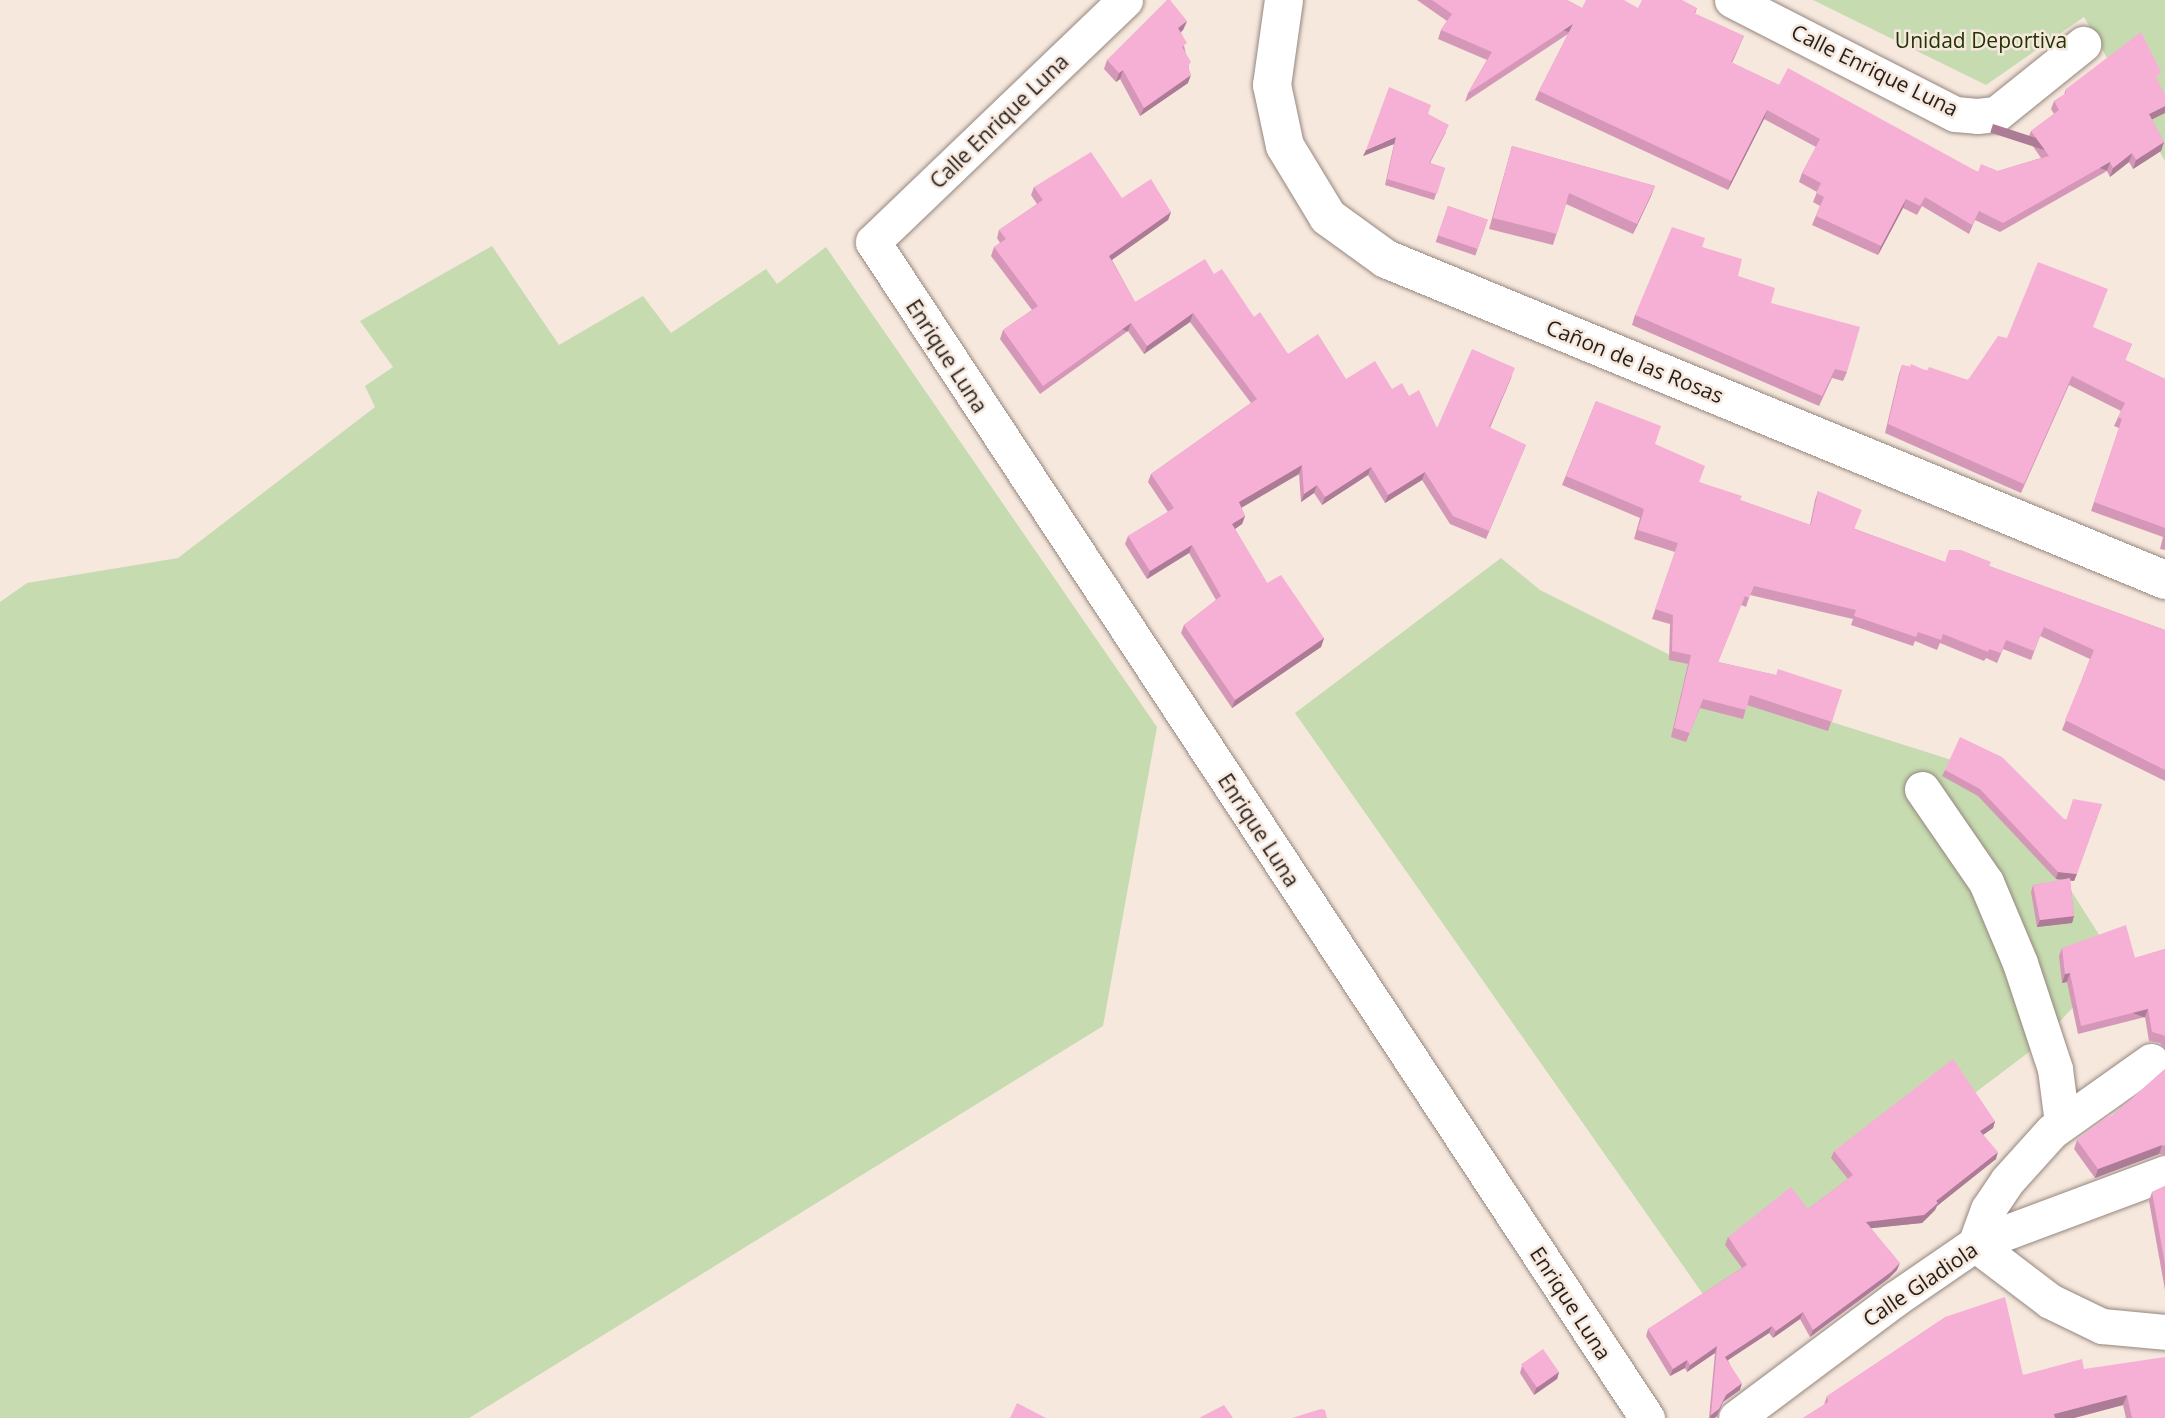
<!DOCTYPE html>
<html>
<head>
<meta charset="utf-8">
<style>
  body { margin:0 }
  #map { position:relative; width:2165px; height:1418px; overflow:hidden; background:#f7e8de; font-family:"Open Sans",sans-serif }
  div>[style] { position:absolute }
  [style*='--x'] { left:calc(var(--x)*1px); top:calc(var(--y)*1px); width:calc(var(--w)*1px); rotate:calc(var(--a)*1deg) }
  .green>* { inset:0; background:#c6dbb0 }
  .roads { filter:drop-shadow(0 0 2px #95877e) drop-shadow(0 0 2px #95877e) }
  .street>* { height:35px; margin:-17.5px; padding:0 17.5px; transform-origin:17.5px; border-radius:17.5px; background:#fff }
  .secondary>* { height:38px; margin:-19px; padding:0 19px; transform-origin:19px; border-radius:19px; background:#fff }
  .wall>* { inset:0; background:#d497b8; transform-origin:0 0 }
  .shaded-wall>* { inset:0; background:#ac7b96; transform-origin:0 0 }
  .building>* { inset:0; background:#f6b0d6; transform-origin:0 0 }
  span { translate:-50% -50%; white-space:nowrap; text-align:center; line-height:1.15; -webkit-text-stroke:5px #f7e8de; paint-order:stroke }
  .park-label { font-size:21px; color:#213403 }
  .street-label { font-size:21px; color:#241e1b }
</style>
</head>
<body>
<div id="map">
  <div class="green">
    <div style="clip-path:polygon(1813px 0,2165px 0,2165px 161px,2084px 17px,1986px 85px)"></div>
    <div style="clip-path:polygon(492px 246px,559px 345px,643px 296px,671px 333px,766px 269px,777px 284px,826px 247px,1157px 727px,1103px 1026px,469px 1418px,0 1418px,0 602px,27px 583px,178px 558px,375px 407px,365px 386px,393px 367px,360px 321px)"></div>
    <div style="clip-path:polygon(1501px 558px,1540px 590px,1756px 698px,1958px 762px,2068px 886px,2116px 961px,2037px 1046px,1705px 1297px,1295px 713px)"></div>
  </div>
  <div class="roads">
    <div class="street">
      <div style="--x:1125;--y:0;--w:349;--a:136.2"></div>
      <div style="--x:873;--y:242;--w:1408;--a:56.65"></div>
      <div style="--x:1732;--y:0;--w:250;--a:27.1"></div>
      <div style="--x:1955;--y:114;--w:22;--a:5"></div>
      <div style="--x:1977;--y:116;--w:19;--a:-6"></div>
      <div style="--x:1996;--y:114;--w:112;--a:-38.8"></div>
      <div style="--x:1922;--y:789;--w:113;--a:55.5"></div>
      <div style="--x:1986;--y:882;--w:88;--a:67.2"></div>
      <div style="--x:2020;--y:963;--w:112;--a:71.7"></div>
      <div style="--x:2055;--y:1069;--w:54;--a:82.6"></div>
      <div style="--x:2151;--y:1061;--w:121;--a:144.7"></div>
      <div style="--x:2052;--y:1131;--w:67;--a:132"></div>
      <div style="--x:2007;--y:1181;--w:34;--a:124"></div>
      <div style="--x:1988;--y:1209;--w:37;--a:110"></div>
      <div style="--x:1975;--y:1244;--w:94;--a:37.2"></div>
      <div style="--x:2050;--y:1301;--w:58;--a:25.7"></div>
      <div style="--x:2102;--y:1326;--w:63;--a:5.4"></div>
      <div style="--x:1736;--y:1418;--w:199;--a:-36.8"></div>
      <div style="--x:1895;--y:1299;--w:97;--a:-34.5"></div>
      <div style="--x:1975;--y:1244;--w:203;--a:-20.5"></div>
    </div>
    <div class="secondary">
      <div style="--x:1284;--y:0;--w:86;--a:98"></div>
      <div style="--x:1272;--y:85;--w:62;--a:78"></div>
      <div style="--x:1285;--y:146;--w:83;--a:58.8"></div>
      <div style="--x:1328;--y:217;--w:72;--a:35.9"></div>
      <div style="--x:1386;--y:259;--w:843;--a:22.39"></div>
    </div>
  </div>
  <div class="wall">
    <div style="clip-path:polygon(1417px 0,1567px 0,1582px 8px,1697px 8px,1695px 14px,1744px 36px,1732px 63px,1779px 85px,1978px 172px,1998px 171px,2041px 158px,2028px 139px,2031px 131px,2054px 114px,2051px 109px,2054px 101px,2064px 95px,2066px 89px,2158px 81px,2152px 120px,2164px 142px,2161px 151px,2133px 169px,2129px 162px,2110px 177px,2107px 171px,2000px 232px,1975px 220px,1969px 234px,1922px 206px,1917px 215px,1903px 208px,1878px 255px,1812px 225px,1820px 206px,1813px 202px,1817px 192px,1799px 182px,1802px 173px,1816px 147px,1764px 119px,1728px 190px,1535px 100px,1539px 91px,1568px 34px,1465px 102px,1468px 93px,1487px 60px,1438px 39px,1441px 30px,1447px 21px)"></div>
    <div style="clip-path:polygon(1187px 21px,1183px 30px,1181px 32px,1189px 68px,1188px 83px,1140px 116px,1120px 79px,1116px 82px,1104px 69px,1107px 60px)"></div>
    <div style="clip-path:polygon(1428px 114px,1446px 132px,1430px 163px,1445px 168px,1434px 200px,1385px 185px,1394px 144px,1363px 156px)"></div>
    <div style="clip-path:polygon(1512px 146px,1655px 186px,1633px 234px,1566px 204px,1553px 245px,1489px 229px)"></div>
    <div style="clip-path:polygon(1034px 187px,1122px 198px,1171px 212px,1168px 220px,1112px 260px,1135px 302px,1214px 274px,1288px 354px,1346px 379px,1392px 389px,1409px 396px,1437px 428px,1512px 376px,1490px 428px,1526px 445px,1486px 539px,1450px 524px,1422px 480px,1385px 503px,1368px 475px,1322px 505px,1314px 493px,1301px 502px,1299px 474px,1241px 507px,1245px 516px,1242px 524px,1235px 529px,1267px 583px,1324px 638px,1321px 647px,1232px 708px,1181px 633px,1184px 625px,1216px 600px,1189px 553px,1147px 579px,1125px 544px,1128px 536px,1168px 512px,1148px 482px,1151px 474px,1251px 403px,1190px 322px,1144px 354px,1128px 331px,1040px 394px,1000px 339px,1003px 330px,1032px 310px,991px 256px,994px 247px,1000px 243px,997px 238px,999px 230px,1037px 204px,1031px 195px)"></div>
    <div style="left:1448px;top:206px;width:42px;height:38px;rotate:19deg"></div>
    <div style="clip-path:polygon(1702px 247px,1771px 303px,1847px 372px,1843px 381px,1832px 378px,1819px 406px,1632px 325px,1635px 315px)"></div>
    <div style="clip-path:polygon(2093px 328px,2132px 344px,2125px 360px,2165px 379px,2165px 550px,2160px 549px,2163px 537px,2091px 511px,2119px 428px,2114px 426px,2121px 411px,2069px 385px,2021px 493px,1885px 433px,1899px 374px,1902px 365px,1968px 380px,2007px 338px)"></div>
    <div style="clip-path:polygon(1596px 401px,1655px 444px,1699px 482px,1740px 500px,1810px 525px,1815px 500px,1818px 491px,1855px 529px,1945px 562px,1989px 566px,2165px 630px,2165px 781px,2062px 730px,2090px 659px,2040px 636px,2031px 660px,2003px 649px,1997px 663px,1986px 658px,1984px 661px,1940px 643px,1937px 650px,1915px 641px,1913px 646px,1851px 625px,1853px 619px,1750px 595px,1746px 607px,1741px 605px,1718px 662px,1842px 690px,1828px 731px,1747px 705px,1743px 719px,1700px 708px,1686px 742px,1671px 737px,1688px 664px,1669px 660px,1670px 624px,1652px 619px,1675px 552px,1634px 539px,1640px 518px,1562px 485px)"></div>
    <div style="clip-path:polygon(1945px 770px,2066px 820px,2102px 804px,2074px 881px,2070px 880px,2074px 916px,2072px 923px,2037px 927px,2031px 892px,2033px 885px,2063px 880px,2056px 879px,1978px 796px,1942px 776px)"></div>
    <div style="clip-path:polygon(2062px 948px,2135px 958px,2165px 949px,2165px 1050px,2160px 1043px,2149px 1041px,2145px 1017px,2078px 1034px,2067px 982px,2062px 983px,2059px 956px)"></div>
    <div style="clip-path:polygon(2165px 1069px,2165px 1155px,2159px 1154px,2095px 1178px,2074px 1149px,2077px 1140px,2111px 1117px)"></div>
    <div style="clip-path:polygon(1995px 1121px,1993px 1128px,1983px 1135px,1996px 1159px,1937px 1206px,1935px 1210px,1922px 1223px,1871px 1228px,1897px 1270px,1888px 1279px,1810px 1337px,1800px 1319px,1773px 1338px,1769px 1333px,1728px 1360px,1740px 1390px,1723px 1402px,1717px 1416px,1714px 1418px,1709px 1418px,1715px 1353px,1687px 1372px,1685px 1368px,1670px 1376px,1646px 1336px,1648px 1329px,1742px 1268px,1725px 1245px,1728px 1237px,1808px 1209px,1848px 1179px,1831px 1158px,1834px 1151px)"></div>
    <div style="clip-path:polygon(2165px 1186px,2165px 1290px,2149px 1201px,2152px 1192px)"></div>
    <div style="clip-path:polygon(1522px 1366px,1559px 1372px,1557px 1379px,1534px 1395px,1520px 1373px)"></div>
    <div style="clip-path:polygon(2084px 1369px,2165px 1418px,2126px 1418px,2123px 1405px,2074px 1418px,1803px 1418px,1824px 1405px,1827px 1396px,2023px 1375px)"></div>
  </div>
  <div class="shaded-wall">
    <div style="clip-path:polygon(1187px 21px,1183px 30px,1175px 37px,1178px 28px)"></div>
    <div style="left:1573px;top:24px;width:9px;height:126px;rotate:108deg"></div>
    <div style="clip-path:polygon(1123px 70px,1120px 79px,1116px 82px,1119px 73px)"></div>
    <div style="clip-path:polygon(1191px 75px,1188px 83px,1140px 116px,1144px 108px)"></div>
    <div style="clip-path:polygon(2165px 106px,2165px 113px,2145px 123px,2149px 114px)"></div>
    <div style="clip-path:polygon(1767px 110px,1764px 119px,1728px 190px,1731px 181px)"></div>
    <div style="clip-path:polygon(1396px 137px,1394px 144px,1363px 156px,1366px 150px)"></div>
    <div style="clip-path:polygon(2164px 142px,2161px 151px,2133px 169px,2136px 160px)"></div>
    <div style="clip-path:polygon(2132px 153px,2129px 162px,2110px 177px,2113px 168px)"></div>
    <div style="left:2110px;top:162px;width:9px;height:123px;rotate:108deg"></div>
    <div style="clip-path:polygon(1655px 186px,1651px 196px,1633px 234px,1637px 224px)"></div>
    <div style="clip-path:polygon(1906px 199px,1903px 208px,1878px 255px,1881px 246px)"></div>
    <div style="clip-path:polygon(1171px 212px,1168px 220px,1106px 264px,1109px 256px)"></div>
    <div style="clip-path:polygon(1193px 313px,1190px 322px,1144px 354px,1147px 346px)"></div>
    <div style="left:1131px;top:323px;width:9px;height:108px;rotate:111deg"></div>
    <div style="clip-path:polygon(1302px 465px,1299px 474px,1236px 511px,1239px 502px)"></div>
    <div style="clip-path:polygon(1371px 467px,1368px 475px,1322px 505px,1325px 497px)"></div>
    <div style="clip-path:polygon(1425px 472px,1422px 480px,1385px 503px,1388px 495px)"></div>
    <div style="clip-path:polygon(1317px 485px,1314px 493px,1301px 502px,1304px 494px)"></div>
    <div style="clip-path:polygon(1245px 516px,1242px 524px,1229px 533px,1232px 524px)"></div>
    <div style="clip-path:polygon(1192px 545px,1189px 553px,1147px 579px,1150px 571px)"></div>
    <div style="clip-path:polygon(1324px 638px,1321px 647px,1232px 708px,1235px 700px)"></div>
    <div style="clip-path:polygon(2058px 872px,2077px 874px,2074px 881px,2056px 879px)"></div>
    <div style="clip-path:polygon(2074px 916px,2072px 923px,2037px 927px,2040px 920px)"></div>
    <div style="clip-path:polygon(2070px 973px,2067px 982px,2062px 983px,2065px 974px)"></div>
    <div style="left:2148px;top:1009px;width:9px;height:69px;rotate:111deg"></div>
    <div style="clip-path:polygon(1995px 1121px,1993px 1128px,1977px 1139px,1980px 1131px)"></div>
    <div style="clip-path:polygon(2162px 1145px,2159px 1154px,2095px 1178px,2098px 1169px)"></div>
    <div style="clip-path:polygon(1998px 1152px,1996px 1159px,1937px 1206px,1935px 1210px,1922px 1223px,1864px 1229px,1866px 1222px,1936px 1201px)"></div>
    <div style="clip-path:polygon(1900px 1263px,1897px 1270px,1888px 1279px,1810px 1337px,1813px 1330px)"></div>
    <div style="clip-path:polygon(1803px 1312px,1800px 1319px,1773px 1338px,1776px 1331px)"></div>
    <div style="clip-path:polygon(1772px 1326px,1769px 1333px,1722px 1364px,1725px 1357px)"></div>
    <div style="clip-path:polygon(1717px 1346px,1715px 1353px,1687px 1372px,1690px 1365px)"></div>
    <div style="clip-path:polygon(1687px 1360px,1685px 1368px,1670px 1376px,1673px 1369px)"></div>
    <div style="clip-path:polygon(1559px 1372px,1557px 1379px,1534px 1395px,1536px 1388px)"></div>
    <div style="clip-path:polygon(1742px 1383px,1740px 1390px,1723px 1402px,1717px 1416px,1714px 1418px,1710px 1418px,1711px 1415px,1726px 1395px)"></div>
    <div style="clip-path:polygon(2127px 1395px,2123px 1405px,2074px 1418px,2053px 1418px,2054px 1414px)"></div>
  </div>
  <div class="building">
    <div style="clip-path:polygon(1167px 0,1170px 0,1187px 21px,1178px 28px,1187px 43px,1182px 47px,1191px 62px,1188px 66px,1191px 75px,1144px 108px,1123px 70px,1119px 73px,1107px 60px)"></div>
    <div style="clip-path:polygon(1432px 0,1567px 0,1582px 8px,1586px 0,1624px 0,1638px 8px,1642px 0,1682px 0,1697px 8px,1694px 13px,1744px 36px,1731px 62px,1779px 85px,1788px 68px,1978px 172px,1981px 164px,1998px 171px,2049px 156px,2031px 131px,2059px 110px,2054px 101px,2066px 93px,2066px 89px,2141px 32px,2161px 72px,2156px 77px,2165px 95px,2165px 106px,2149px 114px,2164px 142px,2136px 160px,2132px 153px,2113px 168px,2110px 162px,2003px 223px,1979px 211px,1972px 225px,1925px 197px,1920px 206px,1906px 199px,1881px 246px,1816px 216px,1824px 197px,1816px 193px,1821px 183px,1802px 173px,1820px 139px,1767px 110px,1731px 181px,1539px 91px,1573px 24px,1468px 93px,1492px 52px,1441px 30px,1452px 14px)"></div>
    <div style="clip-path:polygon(1389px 87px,1431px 105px,1428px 114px,1449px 125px,1429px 163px,1445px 168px,1437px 194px,1387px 179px,1396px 137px,1366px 150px)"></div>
    <div style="clip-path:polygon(1512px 146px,1655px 186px,1637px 224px,1569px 193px,1557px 234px,1493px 218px)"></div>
    <div style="clip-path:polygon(1091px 152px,1122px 198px,1151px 179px,1171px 212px,1109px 256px,1135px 302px,1205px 259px,1214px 274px,1222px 269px,1254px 317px,1260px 312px,1288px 354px,1318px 334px,1346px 379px,1375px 361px,1392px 389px,1402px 383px,1409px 396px,1419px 390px,1437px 428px,1472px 349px,1515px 368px,1489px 427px,1526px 445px,1489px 531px,1453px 516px,1425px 472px,1388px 495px,1371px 467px,1325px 497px,1317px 485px,1304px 494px,1302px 465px,1239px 502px,1245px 516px,1232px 524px,1267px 583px,1281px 575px,1324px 638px,1235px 700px,1184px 625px,1221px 596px,1192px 545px,1150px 571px,1128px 536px,1174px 508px,1151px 474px,1257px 399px,1193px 313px,1147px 346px,1131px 323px,1043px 386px,1003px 330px,1038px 306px,994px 247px,1006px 239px,999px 230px,1043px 200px,1034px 187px)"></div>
    <div style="left:1448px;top:206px;width:42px;height:31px;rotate:19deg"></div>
    <div style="clip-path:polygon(1672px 227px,1705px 238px,1702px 247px,1742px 259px,1738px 276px,1775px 288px,1771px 303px,1860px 327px,1847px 372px,1835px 369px,1822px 396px,1635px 315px)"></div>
    <div style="clip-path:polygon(2038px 262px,2108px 289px,2093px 327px,2132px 344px,2125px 360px,2165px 379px,2165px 528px,2094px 502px,2122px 419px,2118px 417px,2125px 403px,2072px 376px,2024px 484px,1888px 424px,1902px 365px,1910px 367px,1911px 364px,1927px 371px,1929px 367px,1968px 380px,1998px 336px,2007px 338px)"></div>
    <div style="clip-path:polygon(1596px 401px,1661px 426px,1655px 444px,1705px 466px,1699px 482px,1742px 496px,1740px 500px,1811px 525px,1818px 491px,1862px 510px,1854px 529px,1945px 562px,1949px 550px,1961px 550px,1991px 562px,1989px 566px,2165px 630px,2165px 770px,2065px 720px,2094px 650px,2044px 627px,2034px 651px,2006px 640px,2001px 653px,1989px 649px,1988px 652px,1943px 634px,1941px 640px,1918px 632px,1916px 637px,1854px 616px,1856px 610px,1754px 586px,1749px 598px,1745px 596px,1718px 662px,1776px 675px,1778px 669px,1842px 690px,1832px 722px,1750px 695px,1746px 710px,1703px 699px,1690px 733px,1674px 728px,1691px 655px,1672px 651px,1673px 615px,1655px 609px,1678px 543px,1638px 530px,1644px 509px,1566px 476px)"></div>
    <div style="clip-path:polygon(1960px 737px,2002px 757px,2066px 821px,2073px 799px,2102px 804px,2077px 874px,2058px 872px,1980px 789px,1945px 770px)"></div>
    <div style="clip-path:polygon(2070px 878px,2074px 916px,2040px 920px,2033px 885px)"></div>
    <div style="clip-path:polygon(2126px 925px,2135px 958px,2165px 949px,2165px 1037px,2163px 1035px,2152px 1032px,2148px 1009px,2081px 1026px,2070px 973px,2065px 974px,2062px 948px)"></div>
    <div style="clip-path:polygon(1953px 1059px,1995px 1121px,1980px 1131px,1998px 1152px,1936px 1201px,1938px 1203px,1924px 1215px,1866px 1222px,1900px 1263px,1891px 1272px,1813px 1330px,1803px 1312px,1776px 1331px,1772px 1326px,1725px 1357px,1742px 1383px,1726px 1395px,1719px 1409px,1711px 1415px,1717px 1346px,1690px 1365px,1687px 1360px,1673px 1369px,1648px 1329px,1747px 1265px,1728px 1237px,1791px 1187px,1808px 1209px,1853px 1175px,1834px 1151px)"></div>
    <div style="clip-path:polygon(2165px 1069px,2165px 1146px,2162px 1145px,2098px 1169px,2077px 1140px,2110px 1114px,2111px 1117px)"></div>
    <div style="clip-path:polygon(2165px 1186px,2165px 1264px,2152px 1192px)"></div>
    <div style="clip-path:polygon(2005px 1297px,2023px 1375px,2082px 1359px,2084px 1369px,2165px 1357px,2165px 1418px,2132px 1418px,2127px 1395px,2054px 1414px,2055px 1418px,1803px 1418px,1828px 1402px,1827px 1396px,1945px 1317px)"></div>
    <div style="left:1543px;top:1349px;width:28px;height:27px;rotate:55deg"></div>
    <div style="clip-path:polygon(1017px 1403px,1046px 1418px,1010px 1418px)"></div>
    <div style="clip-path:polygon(1224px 1405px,1233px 1418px,1199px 1418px)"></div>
    <div style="clip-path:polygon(1321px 1409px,1325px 1410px,1327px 1418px,1292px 1418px)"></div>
  </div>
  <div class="park-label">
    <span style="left:1981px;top:40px">Unidad Deportiva</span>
  </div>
  <div class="street-label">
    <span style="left:1875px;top:70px;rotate:26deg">Calle Enrique Luna</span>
    <span style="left:999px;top:121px;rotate:-44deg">Calle Enrique Luna</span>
    <span style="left:947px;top:356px;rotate:57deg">Enrique Luna</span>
    <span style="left:1635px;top:361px;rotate:22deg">Cañon de las Rosas</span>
    <span style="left:1259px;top:830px;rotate:57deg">Enrique Luna</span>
    <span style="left:1920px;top:1284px;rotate:-34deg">Calle Gladiola</span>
    <span style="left:1571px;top:1303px;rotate:57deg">Enrique Luna</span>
  </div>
</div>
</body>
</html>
